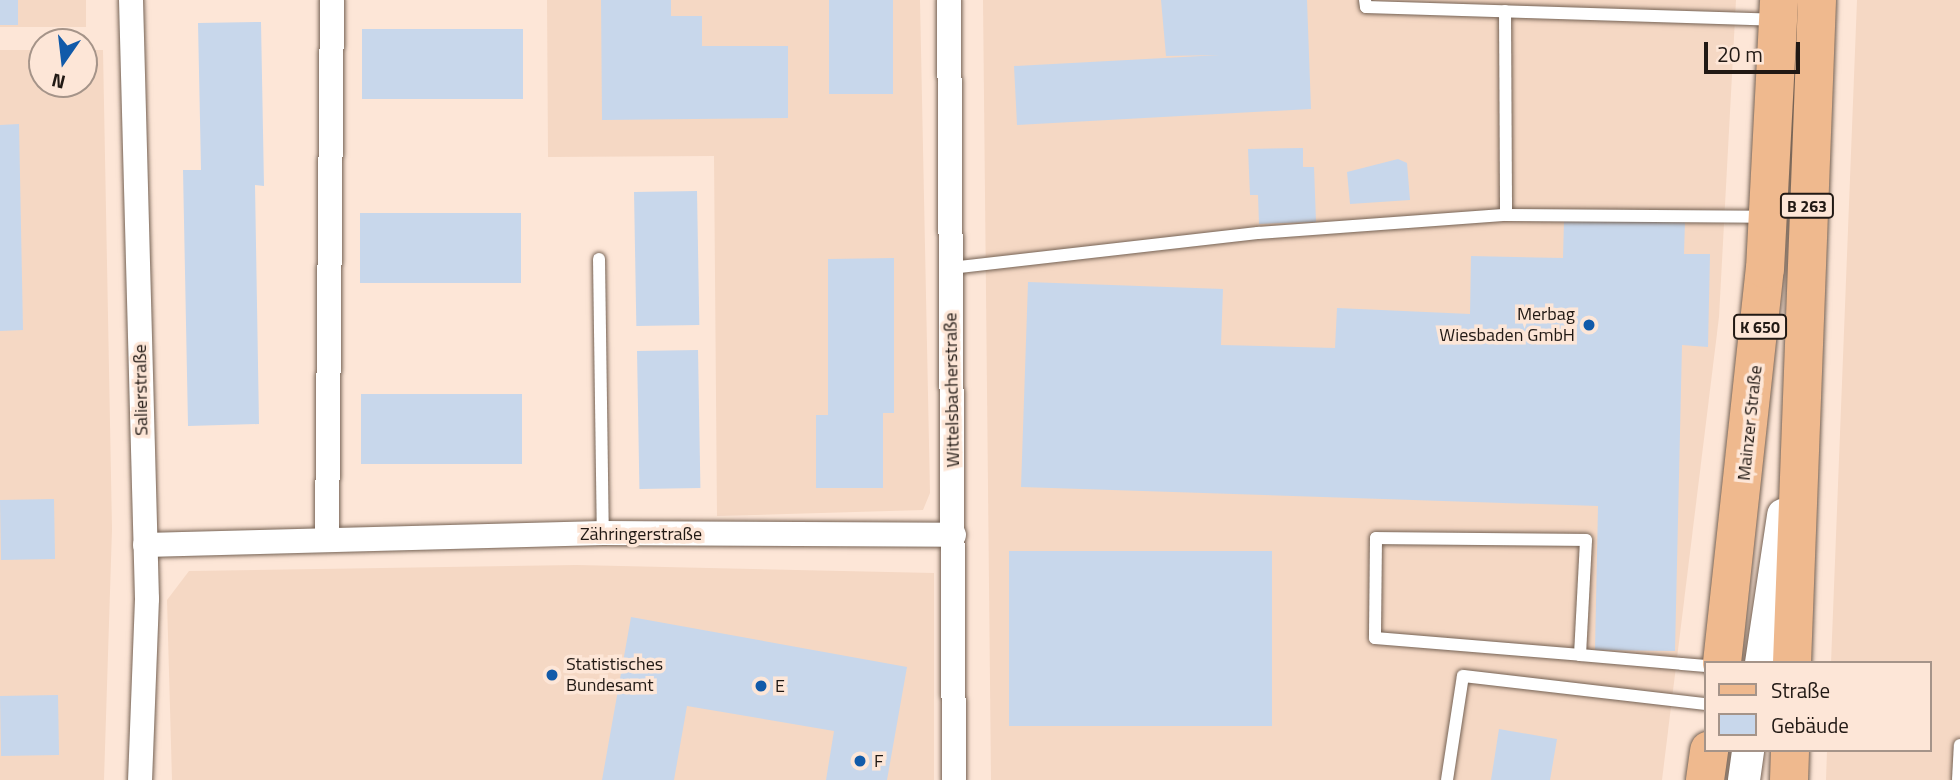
<!DOCTYPE html>
<html>
<head>
<meta charset="utf-8">
<style>
  body { margin:0 }
  #map { position:relative; width:1960px; height:780px; overflow:hidden; background:#fde6d7; font-family:"Titillium Web",sans-serif }
  div>[style] { position:absolute }
  [style*='--x'] { left:calc(var(--x)*1px); top:calc(var(--y)*1px); width:calc(var(--w)*1px); rotate:calc(var(--a)*1deg) }
  .built>* { inset:0; background:#f5d8c4; transform-origin:0 0 }
  .building>* { inset:0; background:#c8d7eb; transform-origin:0 0 }
  .roads { filter:drop-shadow(0 0 2px #756254) drop-shadow(0 0 2px #756254) }
  .service>* { height:12px; margin:-6px; padding:0 6px; transform-origin:6px; border-radius:6px; background:#fff }
  .minor>* { height:24px; margin:-12px; padding:0 12px; transform-origin:12px; border-radius:12px; background:#fff }
  .tertiary>* { height:32px; margin:-16px; padding:0 16px; transform-origin:16px; border-radius:16px; background:#fff }
  .primary>* { height:38px; margin:-19px; padding:0 19px; transform-origin:19px; border-radius:19px; background:#efb98e }
  .dots>* { width:19px; height:19px; translate:-50% -50%; box-sizing:border-box; border:4px solid #fde6d7; border-radius:50% }
  span { translate:-50% -50%; white-space:nowrap; text-align:center; line-height:1.15; -webkit-text-stroke:7px #fde6d7; paint-order:stroke }
  .shield-label span { padding:2px 5px; background:#fde6d7; border:2px solid; border-radius:5px; -webkit-text-stroke-width:0 }
  .shield-label { font-size:16px; color:#211914; font-weight:700 }
  .poi-label { font-size:18px; color:#211914 }
  .right { translate:-100% -50%; text-align:right }
  .left { translate:0 -50%; text-align:left }
  .street-label { font-size:18px; color:#211914 }
  .legend { position:absolute; left:1704px; top:661px; width:228px; height:91px; box-sizing:border-box; background:#fde6d7; border:2px solid #a59489; margin:0; padding:9px 12px; list-style:none; font-size:21px; color:#211914 }
  .legend li { display:flex; align-items:center; gap:14px; height:35px }
  .legend b { width:35px; border:2px solid #a59489 }
  .north { position:absolute; left:28px; top:28px; width:70px; height:70px; box-sizing:border-box; background:#fde6d7; border:2px solid #a59489; border-radius:50%; rotate:194deg; font-size:19px; font-weight:700; line-height:28px; text-align:center; color:#211914 }
  .north::after { content:''; display:block; margin:auto; width:24px; height:32px; background:#115aa9; clip-path:polygon(50% 0,100% 100%,50% 72%,0 100%) }
  .scale { position:absolute; left:1704px; top:42px; width:96px; height:32px; box-sizing:border-box; border:4px solid #211914; border-top:0; padding-left:9px; font-size:21px; line-height:24px; white-space:nowrap; color:#211914; -webkit-text-stroke:5px #fde6d7; paint-order:stroke }
</style>
</head>
<body>
<div id="map">
  <div class="built">
    <div style="left:0;top:0;width:86px;height:27px"></div>
    <div style="clip-path:polygon(547px 0,920px 0,930px 493px,923px 510px,717px 516px,714px 156px,548px 157px)"></div>
    <div style="clip-path:polygon(983px 0,1736px 0,1719px 317px,1662px 780px,991px 780px)"></div>
    <div style="clip-path:polygon(1857px 0,1960px 0,1960px 780px,1826px 780px,1827px 750px,1930px 750px,1930px 663px,1831px 663px)"></div>
    <div style="clip-path:polygon(0 50px,42px 50px,42px 84px,84px 84px,84px 50px,103px 50px,112px 529px,104px 780px,0 780px)"></div>
    <div style="clip-path:polygon(577px 565px,934px 573px,934px 780px,172px 780px,167px 600px,189px 571px)"></div>
  </div>
  <div class="building">
    <div style="left:0;top:0;width:18px;height:25px"></div>
    <div style="clip-path:polygon(601px 0,671px 0,671px 16px,702px 16px,702px 46px,788px 46px,788px 118px,602px 120px)"></div>
    <div style="left:829px;top:0;width:64px;height:94px"></div>
    <div style="clip-path:polygon(1161px 0,1307px 0,1311px 109px,1017px 125px,1014px 66px,1220px 55px,1166px 56px)"></div>
    <div style="clip-path:polygon(261px 22px,264px 186px,255px 185px,259px 424px,188px 426px,183px 170px,201px 170px,198px 23px)"></div>
    <div style="left:362px;top:29px;width:161px;height:70px"></div>
    <div style="clip-path:polygon(19px 124px,23px 330px,0 331px,0 125px)"></div>
    <div style="clip-path:polygon(1303px 148px,1303px 167px,1314px 167px,1316px 222px,1259px 224px,1258px 195px,1250px 195px,1248px 149px)"></div>
    <div style="clip-path:polygon(1398px 159px,1407px 163px,1410px 200px,1350px 204px,1347px 172px)"></div>
    <div style="left:697px;top:191px;width:134px;height:63px;rotate:89deg"></div>
    <div style="left:360px;top:213px;width:161px;height:70px"></div>
    <div style="clip-path:polygon(1564px 220px,1685px 221px,1684px 254px,1710px 254px,1708px 347px,1682px 345px,1675px 651px,1595px 650px,1598px 506px,1021px 487px,1028px 282px,1223px 289px,1221px 345px,1335px 348px,1337px 308px,1470px 314px,1471px 256px,1563px 258px)"></div>
    <div style="clip-path:polygon(894px 258px,894px 413px,883px 413px,883px 488px,816px 488px,816px 415px,828px 415px,828px 259px)"></div>
    <div style="left:698px;top:350px;width:138px;height:61px;rotate:89deg"></div>
    <div style="left:361px;top:394px;width:161px;height:70px"></div>
    <div style="left:54px;top:499px;width:60px;height:54px;rotate:89deg"></div>
    <div style="left:1009px;top:551px;width:263px;height:175px"></div>
    <div style="clip-path:polygon(631px 617px,907px 667px,887px 780px,826px 780px,834px 731px,687px 706px,674px 780px,602px 780px)"></div>
    <div style="left:58px;top:695px;width:60px;height:58px;rotate:89deg"></div>
    <div style="clip-path:polygon(1499px 729px,1557px 739px,1550px 780px,1491px 780px)"></div>
  </div>
  <div class="roads">
    <div class="service">
      <div style="--x:1365;--y:0;--w:7;--a:82"></div>
      <div style="--x:1366;--y:7;--w:409;--a:1.8"></div>
      <div style="--x:1505;--y:11;--w:204;--a:89.7"></div>
      <div style="--x:599;--y:259;--w:274;--a:89.2"></div>
      <div style="--x:950;--y:268;--w:310;--a:-6.5"></div>
      <div style="--x:1258;--y:233;--w:249;--a:-4.2"></div>
      <div style="--x:1506;--y:215;--w:259;--a:0.4"></div>
      <div style="--x:1580;--y:655;--w:115;--a:-87"></div>
      <div style="--x:1586;--y:540;--w:210;--a:-179.5"></div>
      <div style="--x:1376;--y:538;--w:100;--a:90.6"></div>
      <div style="--x:1375;--y:638;--w:206;--a:4.7"></div>
      <div style="--x:1580;--y:655;--w:102;--a:5"></div>
      <div style="--x:1682;--y:664;--w:24;--a:5"></div>
      <div style="--x:1447;--y:780;--w:105;--a:-81.3"></div>
      <div style="--x:1463;--y:676;--w:245;--a:6.6"></div>
      <div style="--x:1958;--y:780;--w:35;--a:-87"></div>
    </div>
    <div class="minor">
      <div style="--x:131;--y:0;--w:599;--a:88.47"></div>
      <div style="--x:147;--y:599;--w:181;--a:92.2"></div>
      <div style="--x:949;--y:0;--w:780;--a:89.63"></div>
      <div style="--x:327;--y:537;--w:537;--a:-89.47"></div>
      <div style="--x:145;--y:545;--w:458;--a:-1.5"></div>
      <div style="--x:603;--y:533;--w:351;--a:0.3"></div>
    </div>
    <div class="tertiary">
      <div style="--x:1761;--y:663;--w:150;--a:-81.5"></div>
      <div style="--x:1744;--y:780;--w:30;--a:-82"></div>
    </div>
    <div class="primary">
      <div style="--x:1722;--y:663;--w:396;--a:-83.8"></div>
      <div style="--x:1765;--y:269;--w:269;--a:-87"></div>
      <div style="--x:1792;--y:663;--w:663;--a:-87.84"></div>
      <div style="--x:1705;--y:780;--w:30;--a:-82"></div>
      <div style="--x:1789;--y:780;--w:30;--a:-88"></div>
    </div>
  </div>
  <div class="dots">
    <div style="left:1589px;top:325px;background:#115aa9"></div>
    <div style="left:552px;top:675px;background:#115aa9"></div>
    <div style="left:761px;top:686px;background:#115aa9"></div>
    <div style="left:860px;top:761px;background:#115aa9"></div>
  </div>
  <div class="shield-label">
    <span style="left:1807px;top:206px">B 263</span>
    <span style="left:1760px;top:327px">K 650</span>
  </div>
  <div class="poi-label">
    <span class="right" style="left:1575px;top:325px">Merbag<br>Wiesbaden GmbH</span>
    <span class="left" style="left:566px;top:675px">Statistisches<br>Bundesamt</span>
    <span class="left" style="left:775px;top:686px">E</span>
    <span class="left" style="left:874px;top:761px">F</span>
  </div>
  <div class="street-label">
    <span style="left:141px;top:390px;rotate:-91deg">Salierstraße</span>
    <span style="left:952px;top:390px;rotate:-91deg">Wittelsbacherstraße</span>
    <span style="left:1750px;top:423px;rotate:-84deg">Mainzer Straße</span>
    <span style="left:641px;top:534px">Zähringerstraße</span>
  </div>
  <ul class="legend">
  <li><b style="height:9px;background:#efb98e"></b>Straße</li>
  <li><b style="height:19px;background:#c8d7eb"></b>Gebäude</li>
  </ul>
  <div class="north">N</div>
  <div class="scale">20 m</div>
</div>
</body>
</html>
